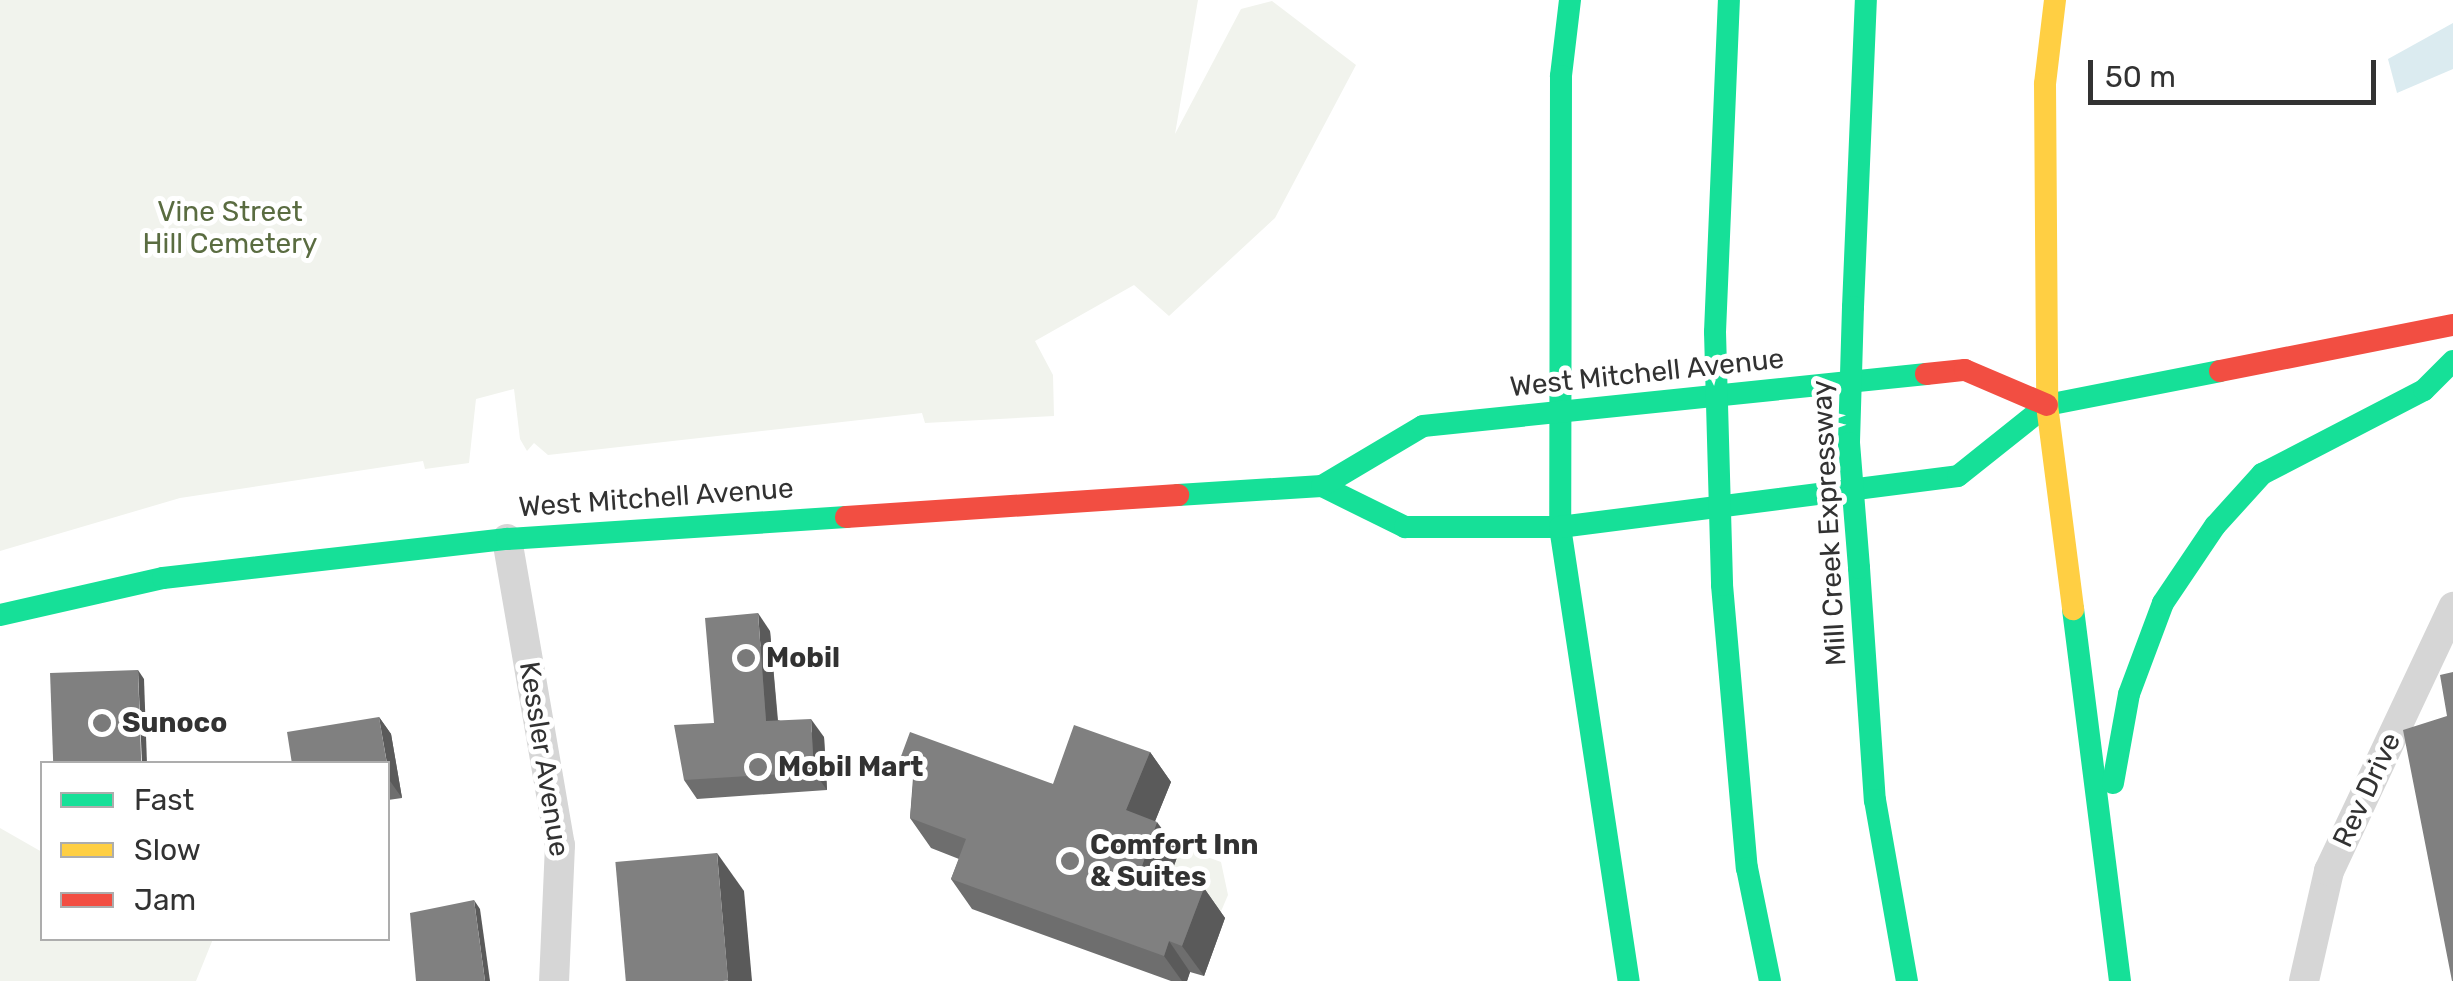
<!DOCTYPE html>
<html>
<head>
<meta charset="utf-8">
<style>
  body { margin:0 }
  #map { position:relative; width:2453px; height:981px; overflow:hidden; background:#fff; font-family:Rubik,sans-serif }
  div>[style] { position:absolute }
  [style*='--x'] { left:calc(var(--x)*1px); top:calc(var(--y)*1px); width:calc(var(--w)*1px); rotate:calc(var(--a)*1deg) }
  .green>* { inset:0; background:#f1f3ed }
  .water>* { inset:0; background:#dbebf0 }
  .street>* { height:30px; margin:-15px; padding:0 15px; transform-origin:15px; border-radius:15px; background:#d6d6d6 }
  .fast>* { height:22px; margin:-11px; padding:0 11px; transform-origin:11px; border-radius:11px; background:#16e098 }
  .slow>* { height:22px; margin:-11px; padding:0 11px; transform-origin:11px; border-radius:11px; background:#ffcf43 }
  .jam>* { height:22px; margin:-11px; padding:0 11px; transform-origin:11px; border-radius:11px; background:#f24e42 }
  .fast-bridge>* { height:22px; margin:-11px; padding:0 11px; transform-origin:11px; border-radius:11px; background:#16e098 }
  .wall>* { inset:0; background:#6e6e6e }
  .shaded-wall>* { inset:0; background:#5a5a5a }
  .building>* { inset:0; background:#808080; transform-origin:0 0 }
  .dots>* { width:28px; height:28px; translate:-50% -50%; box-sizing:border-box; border:5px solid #fff; border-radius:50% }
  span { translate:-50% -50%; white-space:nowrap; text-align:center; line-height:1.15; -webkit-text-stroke:10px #fff; paint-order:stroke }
  .park-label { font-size:28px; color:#5a6c41 }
  .street-label { font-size:28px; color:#323232 }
  .poi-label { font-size:28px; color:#323232; font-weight:700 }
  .left { translate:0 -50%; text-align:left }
  .legend { position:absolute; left:40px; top:761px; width:350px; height:180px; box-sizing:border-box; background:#fff; border:2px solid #adadad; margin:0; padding:12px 18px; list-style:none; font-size:30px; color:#323232 }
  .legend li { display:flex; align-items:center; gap:20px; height:50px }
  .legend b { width:50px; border:2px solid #adadad }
  .scale { position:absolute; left:2088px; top:60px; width:288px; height:45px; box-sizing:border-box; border:5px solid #323232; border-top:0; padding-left:12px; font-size:30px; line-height:35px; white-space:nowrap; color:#323232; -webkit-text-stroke:8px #fff; paint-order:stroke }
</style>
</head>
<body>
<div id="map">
  <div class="green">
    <div style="clip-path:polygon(0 0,1198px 0,1175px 134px,1241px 9px,1272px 1px,1356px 65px,1275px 218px,1169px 316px,1134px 285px,1035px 341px,1053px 375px,1054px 416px,925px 423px,922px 413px,548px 455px,534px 443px,527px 451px,520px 439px,514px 389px,476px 399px,469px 463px,425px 469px,423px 461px,180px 498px,0 551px)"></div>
    <div style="clip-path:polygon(0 828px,42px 852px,42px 938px,213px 939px,196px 981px,0 981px)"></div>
    <div style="clip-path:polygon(1180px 847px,1221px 862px,1228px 895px,1219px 916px,1163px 896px)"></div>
  </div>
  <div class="water">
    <div style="clip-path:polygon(2453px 23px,2453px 69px,2397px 93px,2388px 59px)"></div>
  </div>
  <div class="street">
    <div style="--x:507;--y:539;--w:311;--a:80.2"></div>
    <div style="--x:560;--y:845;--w:136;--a:92.5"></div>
    <div style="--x:2304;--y:981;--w:113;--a:-77.2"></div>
    <div style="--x:2329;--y:871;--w:292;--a:-64.8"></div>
  </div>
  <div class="fast">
    <div style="--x:1570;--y:0;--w:77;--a:96.8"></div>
    <div style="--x:1561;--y:76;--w:451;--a:90.1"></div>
    <div style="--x:1560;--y:527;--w:459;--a:81.4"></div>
    <div style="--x:1853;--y:307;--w:307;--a:-87.6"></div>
    <div style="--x:1715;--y:332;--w:332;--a:-87.6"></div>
    <div style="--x:1322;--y:486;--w:93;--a:26.3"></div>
    <div style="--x:1405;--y:527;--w:155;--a:0"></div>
    <div style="--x:1560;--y:527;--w:401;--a:-7.3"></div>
    <div style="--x:1958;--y:476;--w:114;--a:-38.6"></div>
    <div style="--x:2047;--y:405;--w:176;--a:-11.1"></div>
    <div style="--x:1178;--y:495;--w:144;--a:-3.6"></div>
    <div style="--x:1322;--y:486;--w:117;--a:-30.7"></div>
    <div style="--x:1423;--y:426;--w:506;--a:-5.9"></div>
    <div style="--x:1859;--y:568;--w:233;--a:86.1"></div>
    <div style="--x:1875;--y:800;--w:184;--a:80"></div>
    <div style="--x:1722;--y:585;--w:284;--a:85"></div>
    <div style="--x:1747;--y:868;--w:115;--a:78.5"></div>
    <div style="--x:2073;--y:609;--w:375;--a:82.8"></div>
    <div style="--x:0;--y:615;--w:167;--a:-12.8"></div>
    <div style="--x:163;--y:578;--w:346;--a:-6.5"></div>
    <div style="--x:507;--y:539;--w:340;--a:-3.7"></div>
    <div style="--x:2113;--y:783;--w:90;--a:-79.8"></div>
    <div style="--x:2129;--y:694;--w:97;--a:-69.5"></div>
    <div style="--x:2163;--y:603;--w:93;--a:-56"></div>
    <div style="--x:2215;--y:526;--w:70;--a:-47.9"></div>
    <div style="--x:2262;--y:474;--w:182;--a:-27.4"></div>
    <div style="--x:2424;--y:390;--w:41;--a:-45"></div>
  </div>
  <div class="slow">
    <div style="--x:2055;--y:0;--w:85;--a:96.8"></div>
    <div style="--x:2045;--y:84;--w:321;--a:89.6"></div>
    <div style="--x:2047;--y:405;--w:206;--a:82.7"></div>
  </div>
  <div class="jam">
    <div style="--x:2220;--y:371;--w:237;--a:-11.2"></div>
    <div style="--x:1926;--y:374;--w:39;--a:-6"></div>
    <div style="--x:1965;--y:370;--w:89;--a:23.1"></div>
    <div style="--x:846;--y:517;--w:333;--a:-3.8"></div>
  </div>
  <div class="fast-bridge">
    <div style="--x:1853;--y:307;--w:136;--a:91.7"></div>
    <div style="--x:1849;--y:443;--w:125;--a:85.4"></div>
    <div style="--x:1715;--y:332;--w:253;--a:88.4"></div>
  </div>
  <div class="wall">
    <div style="clip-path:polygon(770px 631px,778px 720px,824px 737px,827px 790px,697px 799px,684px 780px,714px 723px)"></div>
    <div style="clip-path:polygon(379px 717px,391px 734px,402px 798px,388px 800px,388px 764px)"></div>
    <div style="clip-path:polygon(1150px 752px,1171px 782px,1155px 821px,1179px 852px,1170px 876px,1204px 888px,1225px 918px,1204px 976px,1190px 972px,1187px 981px,1171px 981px,972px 909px,951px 879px,959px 859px,931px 848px,910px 818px,913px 778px,900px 759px,1053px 784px)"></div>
  </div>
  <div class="shaded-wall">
    <div style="clip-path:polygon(758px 613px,770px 631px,779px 739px,766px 721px)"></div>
    <div style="clip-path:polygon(138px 670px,144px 679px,147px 764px,142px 764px)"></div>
    <div style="clip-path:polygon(379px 717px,391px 734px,402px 798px,390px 781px)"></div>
    <div style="clip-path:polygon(811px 719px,824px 737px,827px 790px,814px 772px)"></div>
    <div style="clip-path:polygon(1150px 752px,1171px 782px,1147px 841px,1126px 810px)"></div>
    <div style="clip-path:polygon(1157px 822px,1179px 852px,1163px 896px,1142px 866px)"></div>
    <div style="clip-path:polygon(717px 853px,744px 891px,752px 981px,728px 981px)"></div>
    <div style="clip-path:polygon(1204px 888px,1225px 918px,1204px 976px,1182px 946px)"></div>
    <div style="clip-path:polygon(474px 900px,480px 909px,490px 981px,485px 981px)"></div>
    <div style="clip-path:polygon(1169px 941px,1190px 972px,1187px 981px,1182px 981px,1164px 956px)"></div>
  </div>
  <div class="building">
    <div style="clip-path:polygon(758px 613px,766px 721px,811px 719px,814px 772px,684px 780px,674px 725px,714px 723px,705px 618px)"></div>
    <div style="left:138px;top:670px;width:94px;height:88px;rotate:88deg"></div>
    <div style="clip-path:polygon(2453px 672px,2453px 981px,2452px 981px,2403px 730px,2447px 716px,2440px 675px)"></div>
    <div style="clip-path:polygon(379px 717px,387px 764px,292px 764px,287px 732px)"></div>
    <div style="clip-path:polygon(1074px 725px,1150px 752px,1126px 810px,1157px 822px,1142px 866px,1204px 888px,1182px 946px,1169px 941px,1164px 956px,951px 879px,966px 839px,910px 818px,915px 764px,900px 759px,910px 732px,1053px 784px)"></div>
    <div style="left:717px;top:853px;width:128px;height:102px;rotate:85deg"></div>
    <div style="clip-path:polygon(474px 900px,485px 981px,416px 981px,410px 913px)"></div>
  </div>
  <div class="dots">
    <div style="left:746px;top:658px;background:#7a7a7a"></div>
    <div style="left:102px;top:723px;background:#7a7a7a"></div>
    <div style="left:758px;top:767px;background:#7a7a7a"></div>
    <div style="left:1070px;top:861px;background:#7a7a7a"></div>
  </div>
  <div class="park-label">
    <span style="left:230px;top:228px">Vine Street<br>Hill Cemetery</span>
  </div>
  <div class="street-label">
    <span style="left:1647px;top:373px;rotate:-6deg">West Mitchell Avenue</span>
    <span style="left:656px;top:498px;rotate:-4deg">West Mitchell Avenue</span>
    <span style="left:1829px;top:523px;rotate:-93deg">Mill Creek Expressway</span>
    <span style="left:544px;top:759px;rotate:81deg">Kessler Avenue</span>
    <span style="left:2367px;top:790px;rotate:-65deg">Rev Drive</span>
  </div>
  <div class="poi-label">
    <span class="left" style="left:766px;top:658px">Mobil</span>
    <span class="left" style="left:122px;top:723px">Sunoco</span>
    <span class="left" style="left:778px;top:767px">Mobil Mart</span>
    <span class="left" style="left:1090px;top:861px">Comfort Inn<br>&amp; Suites</span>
  </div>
  <ul class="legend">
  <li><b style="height:12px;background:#16e098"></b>Fast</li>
  <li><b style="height:12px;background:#ffcf43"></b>Slow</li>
  <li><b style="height:12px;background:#f24e42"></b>Jam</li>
  </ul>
  <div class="scale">50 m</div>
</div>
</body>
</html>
